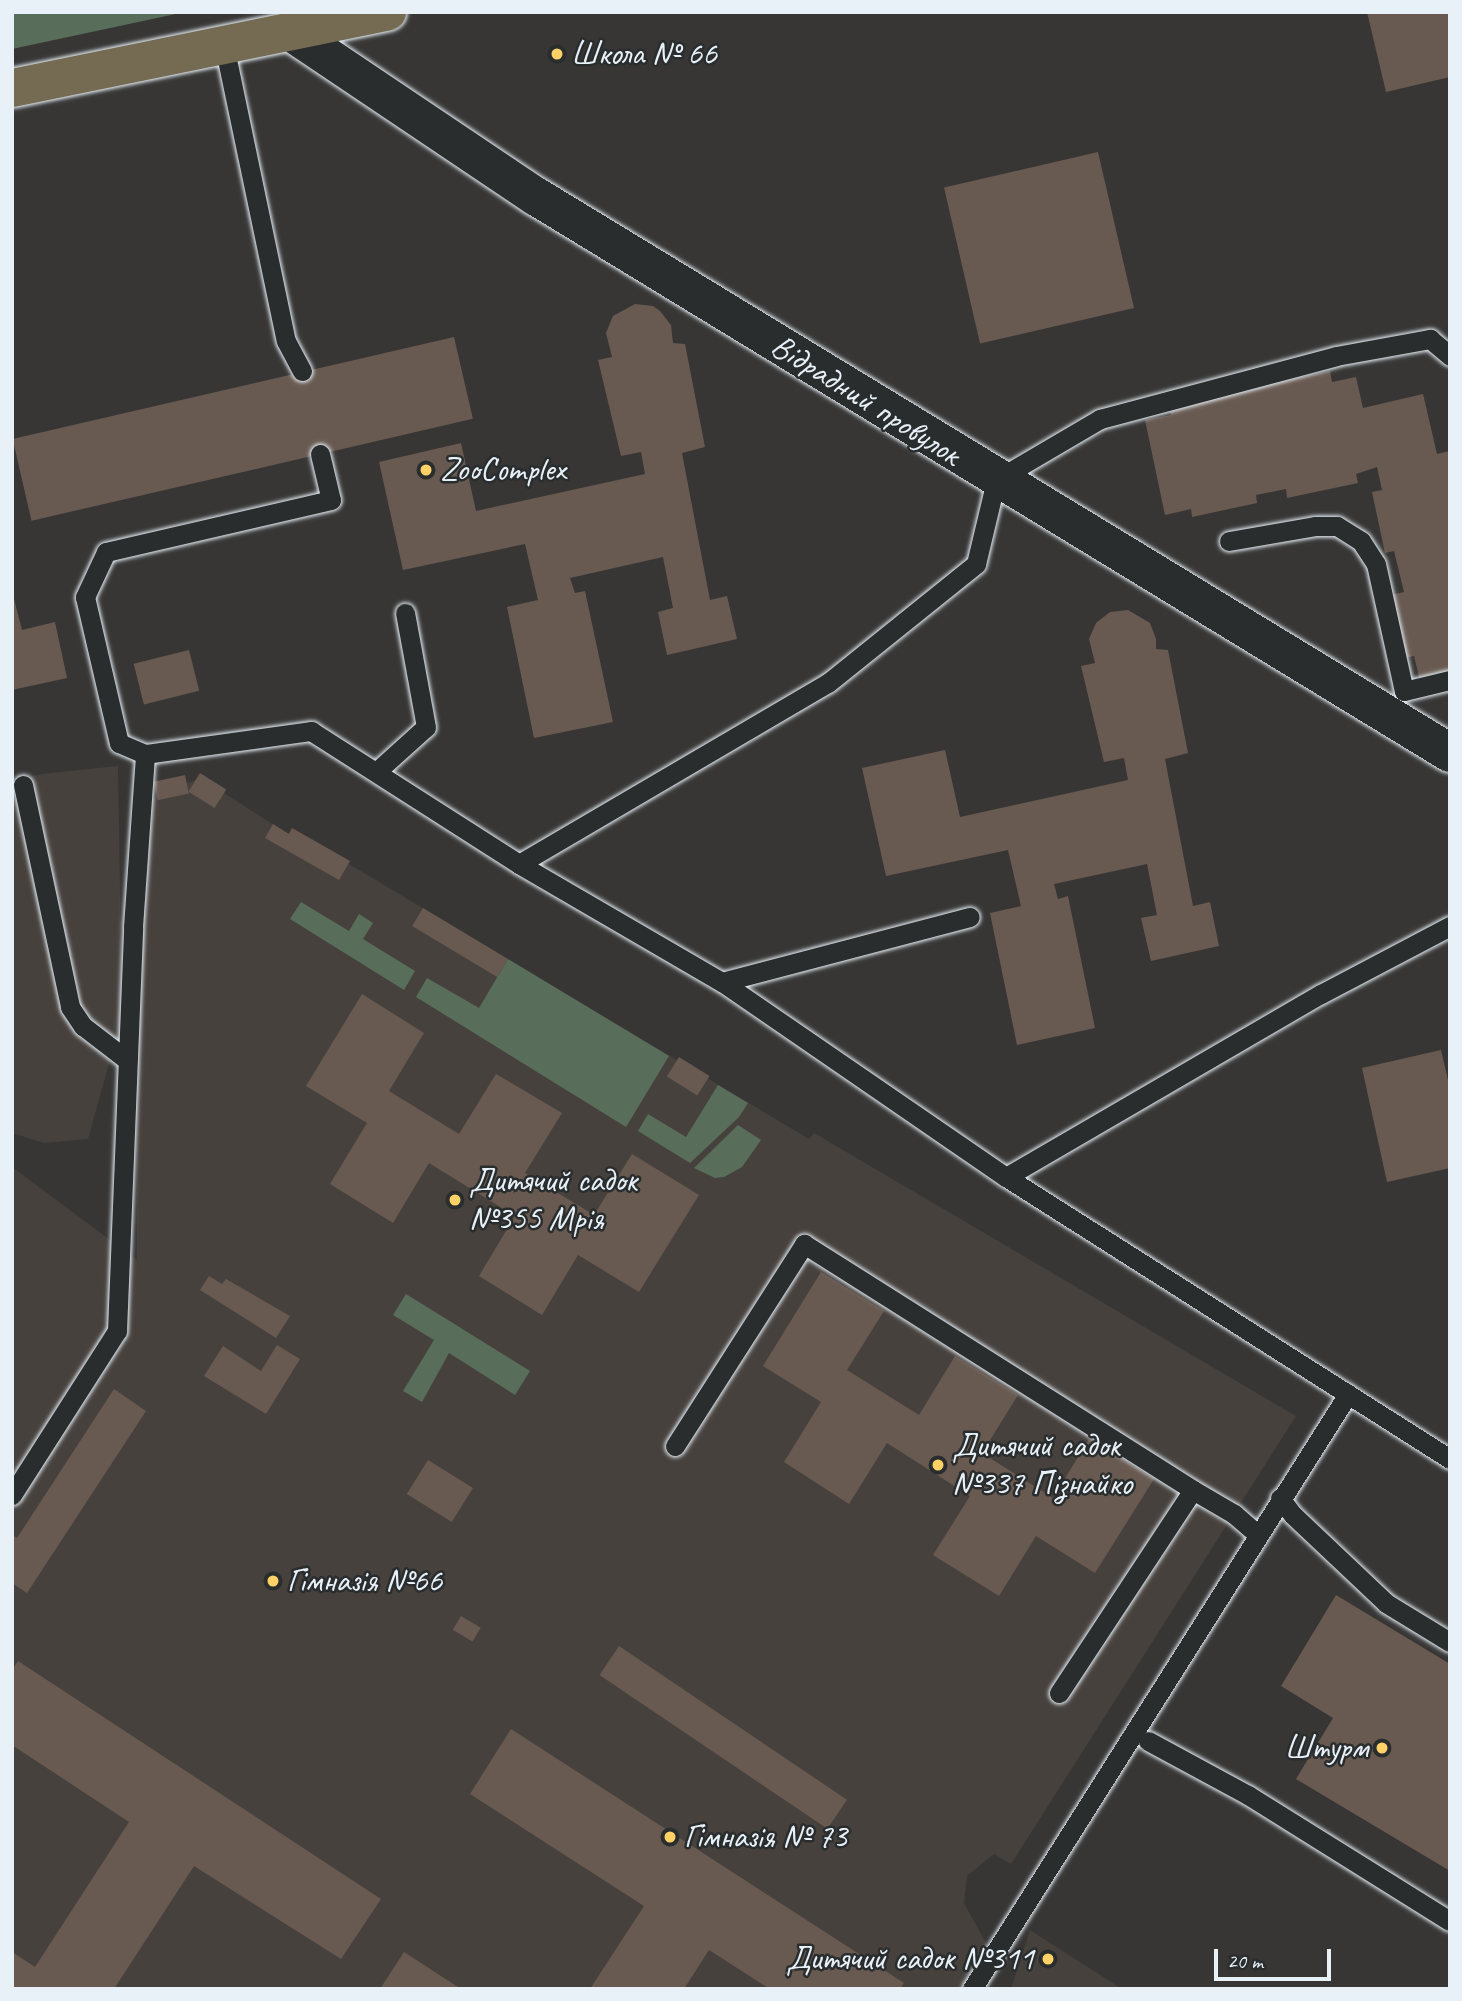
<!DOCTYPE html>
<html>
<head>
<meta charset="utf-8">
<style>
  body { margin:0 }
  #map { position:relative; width:1462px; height:2001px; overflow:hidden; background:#373635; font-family:Caveat,sans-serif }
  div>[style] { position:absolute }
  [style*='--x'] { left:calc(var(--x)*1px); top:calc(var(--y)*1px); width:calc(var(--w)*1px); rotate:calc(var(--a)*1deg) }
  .built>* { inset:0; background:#46413d }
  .green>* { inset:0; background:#586e5a }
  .building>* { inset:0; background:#695a51; transform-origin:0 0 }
  .roads { filter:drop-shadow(0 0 2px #e8f1f8) drop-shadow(0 0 2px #e8f1f8) }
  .lane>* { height:19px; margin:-9.5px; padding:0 9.5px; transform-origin:9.5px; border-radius:9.5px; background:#2a2d2e }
  .street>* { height:38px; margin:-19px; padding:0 19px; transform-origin:19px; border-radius:19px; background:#2a2d2e }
  .primary>* { height:38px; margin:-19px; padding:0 19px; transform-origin:19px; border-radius:19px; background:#746b52 }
  .dots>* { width:19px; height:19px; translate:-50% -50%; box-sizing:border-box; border:4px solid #2a2d2e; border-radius:50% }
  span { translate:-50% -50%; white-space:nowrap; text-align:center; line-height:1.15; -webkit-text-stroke:5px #2a2d2e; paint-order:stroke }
  .poi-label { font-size:33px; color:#e8f1f8 }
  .left { translate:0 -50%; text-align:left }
  .right { translate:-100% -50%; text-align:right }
  .street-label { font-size:33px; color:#e8f1f8 }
  .frame { position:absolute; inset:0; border:14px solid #e8f1f8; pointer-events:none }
  .scale { position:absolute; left:1214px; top:1949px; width:117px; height:32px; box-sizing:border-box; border:4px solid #e8f1f8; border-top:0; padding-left:9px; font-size:21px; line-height:24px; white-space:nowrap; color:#e8f1f8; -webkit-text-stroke:5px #2a2d2e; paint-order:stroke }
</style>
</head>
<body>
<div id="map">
  <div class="built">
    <div style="clip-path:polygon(118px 766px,122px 1017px,88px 1139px,44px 1143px,12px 1133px,12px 781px,42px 774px)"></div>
    <div style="clip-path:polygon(196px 780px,224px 793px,288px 834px,292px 828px,350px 861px,349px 864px,809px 1139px,814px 1133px,1296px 1416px,1011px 1864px,994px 1854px,967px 1876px,964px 1903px,988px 1947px,963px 1989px,12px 1989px,12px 1167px,137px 1260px,136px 1039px,147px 810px,157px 794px)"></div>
    <div style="clip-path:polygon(1030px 1930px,1122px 1989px,1011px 1989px)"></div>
  </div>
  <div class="green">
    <div style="clip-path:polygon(12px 12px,185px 12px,12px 49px)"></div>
    <div style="clip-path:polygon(301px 902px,349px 931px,359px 914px,373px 923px,363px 939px,415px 971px,404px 990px,290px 919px)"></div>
    <div style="clip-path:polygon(508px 959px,669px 1056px,626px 1127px,416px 997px,427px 978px,479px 1008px)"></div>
    <div style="clip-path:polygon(718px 1085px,748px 1103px,739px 1117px,690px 1163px,638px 1131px,648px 1114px,686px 1137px)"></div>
    <div style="clip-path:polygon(738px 1125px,761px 1140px,742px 1167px,724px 1177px,715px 1178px,694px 1168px)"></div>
    <div style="clip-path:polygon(406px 1294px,530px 1371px,515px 1395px,449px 1353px,422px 1402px,403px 1391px,434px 1340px,393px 1315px)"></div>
  </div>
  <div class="building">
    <div style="clip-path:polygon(1367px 12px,1450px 12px,1450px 77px,1386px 92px)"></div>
    <div style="left:1098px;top:152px;width:160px;height:158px;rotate:77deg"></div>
    <div style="clip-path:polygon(635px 304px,653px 306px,660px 311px,671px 325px,673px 343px,685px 344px,705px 447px,682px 453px,710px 600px,727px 596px,737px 639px,667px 655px,658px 612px,673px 608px,663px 557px,570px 578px,575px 593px,585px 591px,613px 722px,534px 738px,507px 607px,538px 600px,525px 544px,403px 570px,379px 462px,461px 443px,476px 511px,645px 474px,641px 452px,621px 456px,598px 360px,612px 357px,606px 333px,613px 316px)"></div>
    <div style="left:454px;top:337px;width:84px;height:453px;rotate:77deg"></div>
    <div style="clip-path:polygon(1330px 371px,1332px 382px,1356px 377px,1363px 408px,1423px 394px,1437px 454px,1450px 451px,1450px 674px,1420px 681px,1414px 656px,1405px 658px,1391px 595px,1404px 592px,1394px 551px,1385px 553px,1372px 492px,1382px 490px,1377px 467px,1356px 474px,1358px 483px,1287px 498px,1286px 489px,1256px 495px,1257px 503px,1192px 517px,1191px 509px,1165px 515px,1145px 420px,1171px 415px,1169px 406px)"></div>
    <div style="clip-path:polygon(12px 591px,22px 630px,55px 622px,67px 678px,12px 690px)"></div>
    <div style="clip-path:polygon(1128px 610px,1150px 623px,1156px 639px,1156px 649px,1168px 650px,1188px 753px,1165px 759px,1193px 906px,1210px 902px,1219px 946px,1151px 961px,1141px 918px,1157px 915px,1147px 864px,1054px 884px,1058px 899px,1068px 896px,1095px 1028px,1017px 1045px,990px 913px,1021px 906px,1008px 850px,886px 876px,862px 768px,945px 750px,960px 817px,1128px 780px,1124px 758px,1104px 762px,1081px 666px,1095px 663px,1089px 639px,1096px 623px,1110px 612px)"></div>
    <div style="left:189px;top:650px;width:42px;height:57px;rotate:76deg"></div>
    <div style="left:200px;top:773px;width:31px;height:22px;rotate:32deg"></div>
    <div style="left:185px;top:775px;width:19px;height:32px;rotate:78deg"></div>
    <div style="clip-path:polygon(273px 824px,289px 834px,292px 828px,350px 861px,339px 880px,265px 838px)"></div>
    <div style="left:423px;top:908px;width:99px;height:21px;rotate:31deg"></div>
    <div style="clip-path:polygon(362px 994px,424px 1033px,389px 1091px,459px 1134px,496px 1074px,562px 1113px,525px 1173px,594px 1215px,632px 1154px,699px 1195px,639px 1292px,578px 1255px,542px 1315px,479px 1276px,515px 1216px,429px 1163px,393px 1223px,330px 1184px,367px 1123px,306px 1086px)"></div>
    <div style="clip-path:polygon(1441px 1050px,1450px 1089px,1450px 1168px,1387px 1182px,1362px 1068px)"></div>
    <div style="left:679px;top:1057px;width:36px;height:23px;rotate:32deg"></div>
    <div style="clip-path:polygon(821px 1272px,884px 1311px,847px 1370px,919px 1415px,955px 1356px,1018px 1395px,982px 1453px,1053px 1498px,1089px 1439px,1154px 1479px,1095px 1573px,1036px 1536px,999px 1596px,933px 1555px,970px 1496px,887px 1443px,849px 1504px,784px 1462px,821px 1402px,763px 1366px)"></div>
    <div style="clip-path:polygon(209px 1276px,222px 1284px,226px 1279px,290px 1316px,276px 1338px,200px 1290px)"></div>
    <div style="clip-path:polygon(277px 1345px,300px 1359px,266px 1414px,204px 1376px,223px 1346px,261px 1371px)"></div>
    <div style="clip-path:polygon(114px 1389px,146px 1411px,27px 1593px,12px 1583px,12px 1535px,17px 1538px)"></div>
    <div style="left:428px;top:1460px;width:53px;height:40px;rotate:32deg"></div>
    <div style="clip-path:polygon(1336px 1595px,1450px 1664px,1450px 1871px,1296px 1779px,1333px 1718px,1281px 1686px)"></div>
    <div style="left:461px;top:1616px;width:23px;height:16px;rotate:31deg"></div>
    <div style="left:619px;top:1646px;width:275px;height:35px;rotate:34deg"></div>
    <div style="clip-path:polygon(18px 1661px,381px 1899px,341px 1959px,194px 1866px,114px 1989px,12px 1989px,12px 1952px,35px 1967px,129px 1822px,12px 1745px,12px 1670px)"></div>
    <div style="clip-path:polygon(511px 1729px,904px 1983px,900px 1989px,770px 1989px,709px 1950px,684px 1989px,590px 1989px,644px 1906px,470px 1794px)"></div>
    <div style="clip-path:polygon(404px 1952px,461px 1989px,380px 1989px)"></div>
  </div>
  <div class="roads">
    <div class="lane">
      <div style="--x:224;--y:45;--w:302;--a:78.2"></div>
      <div style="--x:286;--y:341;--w:34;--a:62"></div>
      <div style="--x:320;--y:454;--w:47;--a:76.6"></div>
      <div style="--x:331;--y:500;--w:231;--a:167"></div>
      <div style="--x:106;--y:552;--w:50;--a:115"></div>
      <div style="--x:85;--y:597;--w:150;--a:76.9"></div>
      <div style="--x:119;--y:743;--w:28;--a:23"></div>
      <div style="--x:145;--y:754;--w:168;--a:-7.9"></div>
      <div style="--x:311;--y:731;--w:247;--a:32.6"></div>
      <div style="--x:519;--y:864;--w:235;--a:30.2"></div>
      <div style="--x:722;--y:982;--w:345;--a:34.5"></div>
      <div style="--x:1006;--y:1177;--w:526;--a:32.42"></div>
      <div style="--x:1229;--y:541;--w:87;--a:-9.9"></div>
      <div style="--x:1315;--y:526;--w:22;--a:0"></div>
      <div style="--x:1337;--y:526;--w:28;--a:32"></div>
      <div style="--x:1361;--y:541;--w:27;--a:57"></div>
      <div style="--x:1376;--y:564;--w:130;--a:77.6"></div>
      <div style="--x:1404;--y:691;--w:47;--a:-13.4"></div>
      <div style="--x:376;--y:772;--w:67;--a:-42"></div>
      <div style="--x:426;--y:727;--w:116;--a:-100.4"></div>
      <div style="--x:23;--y:785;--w:227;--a:78"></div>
      <div style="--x:70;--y:1007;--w:23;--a:56"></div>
      <div style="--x:83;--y:1026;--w:56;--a:37.7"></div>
      <div style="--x:519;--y:864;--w:358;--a:-30.4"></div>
      <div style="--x:828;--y:683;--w:190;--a:-38.8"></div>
      <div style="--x:976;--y:564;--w:86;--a:-76.6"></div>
      <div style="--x:996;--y:480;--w:121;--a:-30.4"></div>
      <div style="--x:1100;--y:419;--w:244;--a:-14.9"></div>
      <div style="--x:1336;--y:356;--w:96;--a:-10.3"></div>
      <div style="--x:1430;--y:339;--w:26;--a:40"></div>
      <div style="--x:722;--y:982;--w:256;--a:-14.7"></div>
      <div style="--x:1006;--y:1177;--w:364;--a:-30.2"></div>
      <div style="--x:1321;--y:994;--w:146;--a:-27.8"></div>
      <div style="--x:675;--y:1446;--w:240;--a:-57.4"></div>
      <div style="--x:804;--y:1244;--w:460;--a:32.3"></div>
      <div style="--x:12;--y:1495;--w:195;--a:-57.4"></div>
      <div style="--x:117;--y:1331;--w:404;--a:-87.7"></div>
      <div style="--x:133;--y:927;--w:173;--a:-86"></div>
      <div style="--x:1280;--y:1498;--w:21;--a:53"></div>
      <div style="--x:1293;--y:1515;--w:128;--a:43.4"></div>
      <div style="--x:1386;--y:1603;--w:75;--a:31.4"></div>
      <div style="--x:1059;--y:1693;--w:243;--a:-56.6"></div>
      <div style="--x:1193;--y:1490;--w:48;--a:30.3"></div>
      <div style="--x:1234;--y:1514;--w:30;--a:41"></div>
      <div style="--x:1148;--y:1741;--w:114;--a:28.4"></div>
      <div style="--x:1248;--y:1795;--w:238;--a:32"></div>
      <div style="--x:972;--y:1989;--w:704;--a:-57.71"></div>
    </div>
    <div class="street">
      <div style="--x:291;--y:32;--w:296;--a:33.9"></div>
      <div style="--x:537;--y:197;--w:1069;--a:31.34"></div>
    </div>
    <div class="primary">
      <div style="--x:12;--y:88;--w:383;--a:-11.5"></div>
    </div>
  </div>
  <div class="dots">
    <div style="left:557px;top:54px;background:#ffd166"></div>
    <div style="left:426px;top:470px;background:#ffd166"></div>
    <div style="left:455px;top:1200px;background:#ffd166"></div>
    <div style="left:938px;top:1465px;background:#ffd166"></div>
    <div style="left:273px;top:1581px;background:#ffd166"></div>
    <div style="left:1382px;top:1748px;background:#ffd166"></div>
    <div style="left:670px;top:1837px;background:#ffd166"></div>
    <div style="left:1048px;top:1959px;background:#ffd166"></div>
  </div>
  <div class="poi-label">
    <span class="left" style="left:571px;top:54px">Школа № 66</span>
    <span class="left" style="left:440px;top:470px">ZooComplex</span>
    <span class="left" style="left:469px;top:1200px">Дитячий садок<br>№355 Мрія</span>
    <span class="left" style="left:952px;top:1465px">Дитячий садок<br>№337 Пізнайко</span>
    <span class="left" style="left:287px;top:1581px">Гімназія №66</span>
    <span class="right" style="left:1368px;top:1748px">Штурм</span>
    <span class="left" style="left:684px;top:1837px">Гімназія № 73</span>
    <span class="right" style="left:1034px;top:1959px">Дитячий садок №311</span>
  </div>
  <div class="street-label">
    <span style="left:866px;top:400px;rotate:32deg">Відрадний провулок</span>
  </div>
  <div class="frame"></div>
  <div class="scale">20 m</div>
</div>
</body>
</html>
